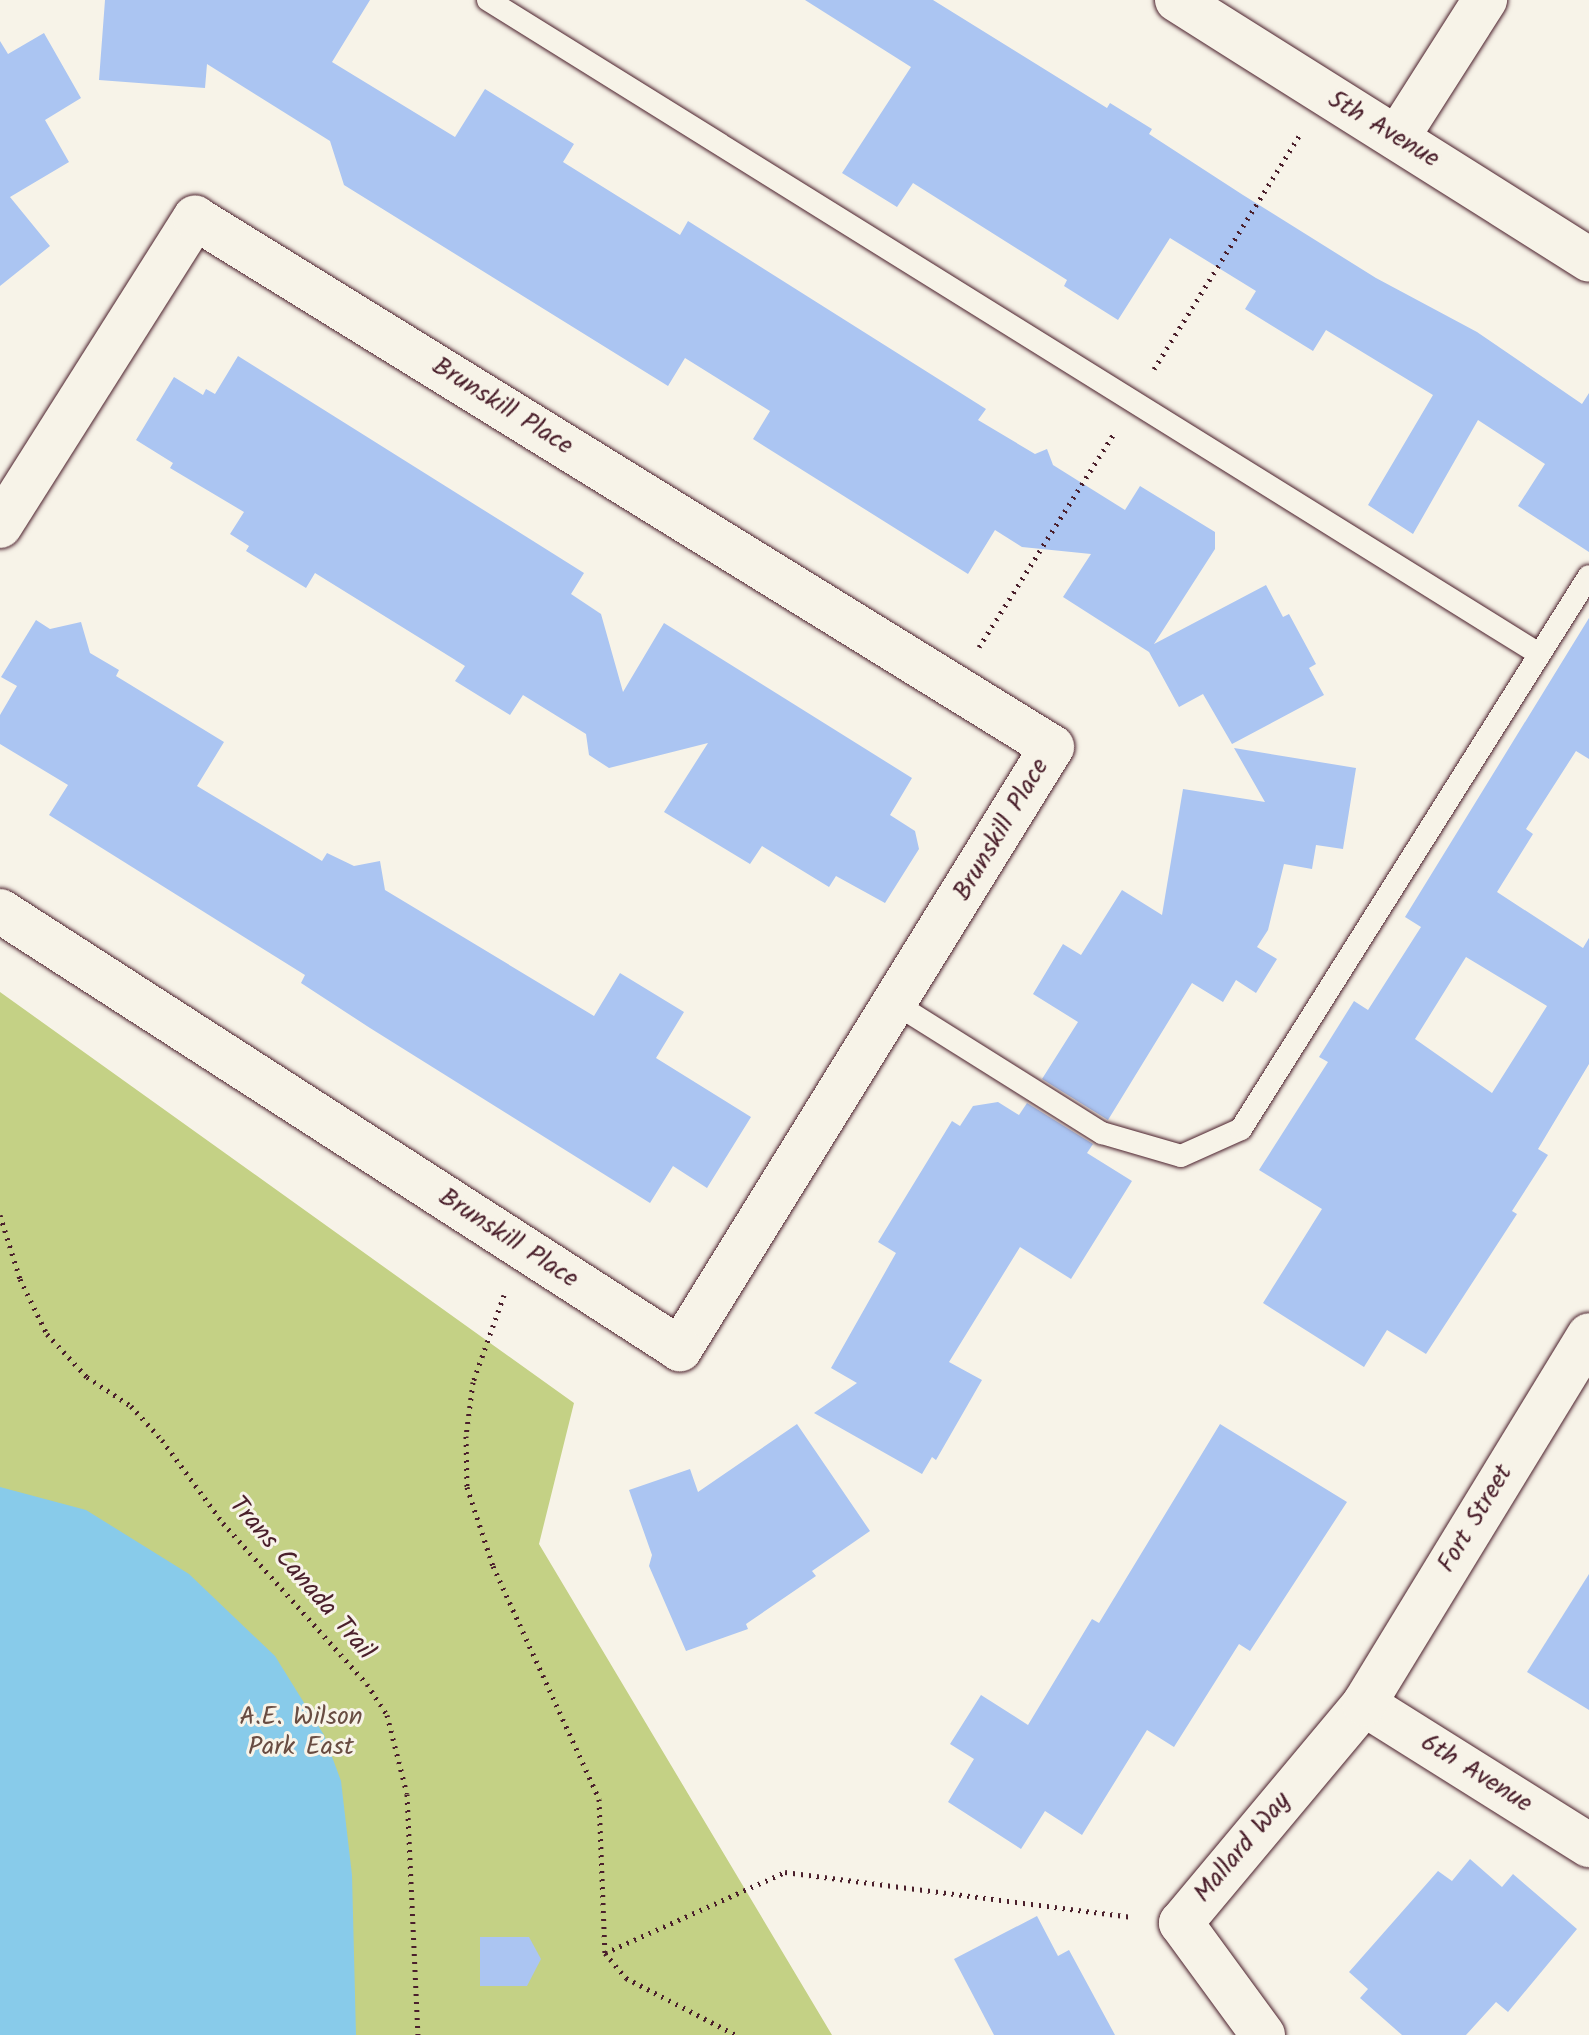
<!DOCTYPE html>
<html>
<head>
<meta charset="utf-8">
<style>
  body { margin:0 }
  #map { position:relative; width:1589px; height:2035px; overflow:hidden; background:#f7f3e8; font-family:Kalam,sans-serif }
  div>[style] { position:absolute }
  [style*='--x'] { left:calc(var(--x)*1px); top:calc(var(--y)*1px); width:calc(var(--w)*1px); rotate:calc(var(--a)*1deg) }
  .green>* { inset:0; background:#c4d185 }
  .water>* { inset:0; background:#88cbea }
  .building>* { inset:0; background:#abc5f2 }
  .path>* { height:5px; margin-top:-2.5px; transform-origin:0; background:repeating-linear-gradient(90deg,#4a1f2b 0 2px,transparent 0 8px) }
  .roads { filter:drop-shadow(0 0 2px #4a1f2b) drop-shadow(0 0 2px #4a1f2b) }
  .service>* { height:22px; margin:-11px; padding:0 11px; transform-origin:11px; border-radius:11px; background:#f7f3e8 }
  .minor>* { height:44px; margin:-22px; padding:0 22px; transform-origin:22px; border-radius:22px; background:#f7f3e8 }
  span { translate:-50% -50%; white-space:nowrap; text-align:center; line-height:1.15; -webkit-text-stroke:6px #f7f3e8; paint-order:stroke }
  .street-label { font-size:26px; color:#4a1f2b }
  .park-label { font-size:26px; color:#684c42 }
</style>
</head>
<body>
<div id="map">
  <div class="green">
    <div style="clip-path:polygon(0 992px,574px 1403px,539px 1544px,832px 2035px,0 2035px)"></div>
  </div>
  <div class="water">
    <div style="clip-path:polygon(0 1487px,86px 1510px,189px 1574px,275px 1656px,324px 1735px,341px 1781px,352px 1875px,356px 2035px,0 2035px)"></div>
  </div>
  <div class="building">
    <div style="clip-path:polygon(105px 0,370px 0,332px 62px,455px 137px,485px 89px,574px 144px,563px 162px,680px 235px,688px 221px,986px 409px,978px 420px,1035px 454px,1047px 449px,1053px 465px,1125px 510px,1140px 486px,1215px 532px,1215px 549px,1154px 644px,1266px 585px,1283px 617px,1289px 614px,1316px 664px,1309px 668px,1324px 695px,1232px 744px,1203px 694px,1179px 707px,1149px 652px,1063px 597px,1091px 554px,1022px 547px,995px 530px,968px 574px,753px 439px,770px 411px,685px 358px,668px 386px,344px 185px,330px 141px,207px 64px,205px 88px,99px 80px)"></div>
    <div style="clip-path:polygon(805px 0,933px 0,1107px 108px,1110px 103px,1152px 129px,1149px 134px,1243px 195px,1376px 278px,1477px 332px,1582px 404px,1589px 393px,1589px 552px,1518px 506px,1545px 464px,1478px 420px,1413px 534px,1368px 505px,1433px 395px,1326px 330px,1313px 351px,1245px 309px,1256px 291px,1170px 238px,1118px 320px,1064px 286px,1067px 280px,913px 183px,897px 207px,842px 173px,911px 67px)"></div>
    <div style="clip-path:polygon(44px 33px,81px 98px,45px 120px,69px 162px,10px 197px,50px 246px,0 286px,0 41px,8px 54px)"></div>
    <div style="clip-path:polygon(238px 356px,584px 573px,571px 594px,601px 614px,623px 692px,664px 623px,912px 778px,890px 815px,915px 831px,919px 849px,885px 903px,836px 876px,829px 887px,762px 846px,750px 864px,664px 812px,708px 743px,609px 768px,589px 755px,586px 734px,523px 695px,510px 715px,455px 681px,465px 666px,315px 573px,306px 588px,246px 551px,249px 546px,230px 534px,244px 512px,170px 468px,173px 463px,136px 440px,174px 377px,203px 395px,206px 389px,215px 394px)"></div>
    <div style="clip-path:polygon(evenodd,1589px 618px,1589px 759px,1576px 751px,1526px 829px,1533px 834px,1497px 892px,1583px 948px,1589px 938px,1589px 1064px,1538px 1149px,1548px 1155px,1512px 1211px,1517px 1214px,1426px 1354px,1387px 1330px,1364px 1367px,1263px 1303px,1322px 1209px,1259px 1170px,1328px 1062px,1319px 1057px,1354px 1001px,1368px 1010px,1421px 927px,1405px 917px,1589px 618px,1466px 957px,1547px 1006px,1492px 1093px,1415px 1039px,1466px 957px)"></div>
    <div style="clip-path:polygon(36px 620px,50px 629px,81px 622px,90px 653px,119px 670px,116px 676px,224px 742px,197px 786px,322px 861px,327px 853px,354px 866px,380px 861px,385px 890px,594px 1016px,620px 973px,684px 1012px,656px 1058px,751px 1117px,707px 1188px,673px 1166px,650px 1203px,370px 1028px,301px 983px,305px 975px,49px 815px,68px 785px,0 744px,0 715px,17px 686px,1px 677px)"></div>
    <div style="clip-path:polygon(1234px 748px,1356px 768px,1343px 849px,1316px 845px,1312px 869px,1284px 864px,1268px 930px,1257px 947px,1277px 959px,1256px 993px,1236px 980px,1223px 1002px,1192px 983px,1108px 1120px,1042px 1079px,1078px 1022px,1033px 994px,1063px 944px,1081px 955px,1122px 890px,1162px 915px,1183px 789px,1265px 802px)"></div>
    <div style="clip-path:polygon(998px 1102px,1019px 1115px,1027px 1103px,1093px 1144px,1087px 1153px,1132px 1181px,1071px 1279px,1020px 1247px,949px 1362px,982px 1380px,936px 1460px,932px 1457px,922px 1474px,814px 1413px,857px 1383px,831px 1368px,896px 1253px,878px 1242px,952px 1121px,960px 1126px,973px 1106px)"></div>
    <div style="clip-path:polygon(797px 1424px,870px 1531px,812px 1571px,816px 1576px,746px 1624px,748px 1629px,686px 1651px,649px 1566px,652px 1555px,629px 1490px,690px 1469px,698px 1492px)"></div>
    <div style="clip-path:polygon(1220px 1424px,1347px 1502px,1250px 1651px,1239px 1644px,1174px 1747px,1147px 1730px,1082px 1835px,1045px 1811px,1021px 1849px,948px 1802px,974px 1759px,950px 1744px,981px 1695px,1028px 1725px,1092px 1619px,1099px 1623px)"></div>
    <div style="clip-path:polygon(1589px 1574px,1589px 1710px,1527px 1672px)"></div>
    <div style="clip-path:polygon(1470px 1859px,1502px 1887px,1513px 1874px,1577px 1929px,1508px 2012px,1496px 2002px,1466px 2035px,1402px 2035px,1360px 1998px,1368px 1989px,1349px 1972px,1438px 1871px,1452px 1881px)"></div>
    <div style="clip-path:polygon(1037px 1916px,1058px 1956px,1069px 1950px,1115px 2035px,994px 2035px,954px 1959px)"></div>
    <div style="clip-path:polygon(480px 1937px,529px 1937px,541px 1959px,527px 1986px,480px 1986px)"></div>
  </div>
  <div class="path">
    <div style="--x:1154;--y:369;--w:278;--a:-58.1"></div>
    <div style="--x:979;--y:647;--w:254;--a:-57.7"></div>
    <div style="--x:0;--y:1215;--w:67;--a:72.6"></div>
    <div style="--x:20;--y:1279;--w:61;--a:63.9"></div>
    <div style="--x:47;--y:1334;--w:59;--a:47.1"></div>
    <div style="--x:87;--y:1377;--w:53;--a:33.4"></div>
    <div style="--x:131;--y:1406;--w:46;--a:47.6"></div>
    <div style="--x:162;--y:1440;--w:103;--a:53.7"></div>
    <div style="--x:223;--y:1523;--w:216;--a:48.2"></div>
    <div style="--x:367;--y:1684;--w:37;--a:57"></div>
    <div style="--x:387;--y:1715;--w:81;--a:75.8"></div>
    <div style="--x:407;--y:1794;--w:241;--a:87.4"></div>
    <div style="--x:504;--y:1295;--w:92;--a:109.6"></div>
    <div style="--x:473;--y:1382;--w:54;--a:97.4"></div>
    <div style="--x:466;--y:1436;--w:51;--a:88.9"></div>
    <div style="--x:467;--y:1487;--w:83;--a:71.8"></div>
    <div style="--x:493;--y:1566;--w:256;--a:65.5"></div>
    <div style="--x:599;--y:1799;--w:154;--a:87.8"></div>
    <div style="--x:605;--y:1953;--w:33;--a:50"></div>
    <div style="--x:626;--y:1978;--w:124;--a:27.4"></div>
    <div style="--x:605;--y:1953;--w:197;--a:-24.2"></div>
    <div style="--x:785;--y:1872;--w:350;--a:7.4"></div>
  </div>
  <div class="roads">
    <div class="service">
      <div style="--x:488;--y:0;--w:1238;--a:31.89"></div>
      <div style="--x:896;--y:1004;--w:243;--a:32.1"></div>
      <div style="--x:1102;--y:1133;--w:82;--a:16.2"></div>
      <div style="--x:1181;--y:1156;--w:66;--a:-24.2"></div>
      <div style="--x:1241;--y:1129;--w:653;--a:-57.82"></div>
    </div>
    <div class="minor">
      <div style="--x:1177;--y:0;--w:487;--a:32.2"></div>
      <div style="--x:1397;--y:138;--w:164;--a:-57.5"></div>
      <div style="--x:0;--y:526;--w:365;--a:-57.7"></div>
      <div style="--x:195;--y:218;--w:1007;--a:31.69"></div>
      <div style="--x:1052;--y:747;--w:708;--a:121.71"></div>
      <div style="--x:680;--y:1349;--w:809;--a:-147.21"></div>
      <div style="--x:1364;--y:1704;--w:266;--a:32.1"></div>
      <div style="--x:1263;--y:2035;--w:139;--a:-126.2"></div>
      <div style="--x:1181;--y:1923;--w:285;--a:-50.1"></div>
      <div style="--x:1364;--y:1704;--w:432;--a:-58.6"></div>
    </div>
  </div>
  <div class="street-label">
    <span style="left:1383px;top:130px;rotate:31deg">5th Avenue</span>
    <span style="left:502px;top:407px;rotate:32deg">Brunskill Place</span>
    <span style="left:1002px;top:830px;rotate:-59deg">Brunskill Place</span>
    <span style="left:508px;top:1239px;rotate:33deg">Brunskill Place</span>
    <span style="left:1476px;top:1519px;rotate:-59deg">Fort Street</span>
    <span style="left:301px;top:1579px;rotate:49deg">Trans Canada Trail</span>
    <span style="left:1476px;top:1774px;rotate:32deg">6th Avenue</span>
    <span style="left:1243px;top:1848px;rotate:-50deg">Mallard Way</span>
  </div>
  <div class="park-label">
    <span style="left:301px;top:1733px">A.E. Wilson<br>Park East</span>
  </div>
</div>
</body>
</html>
